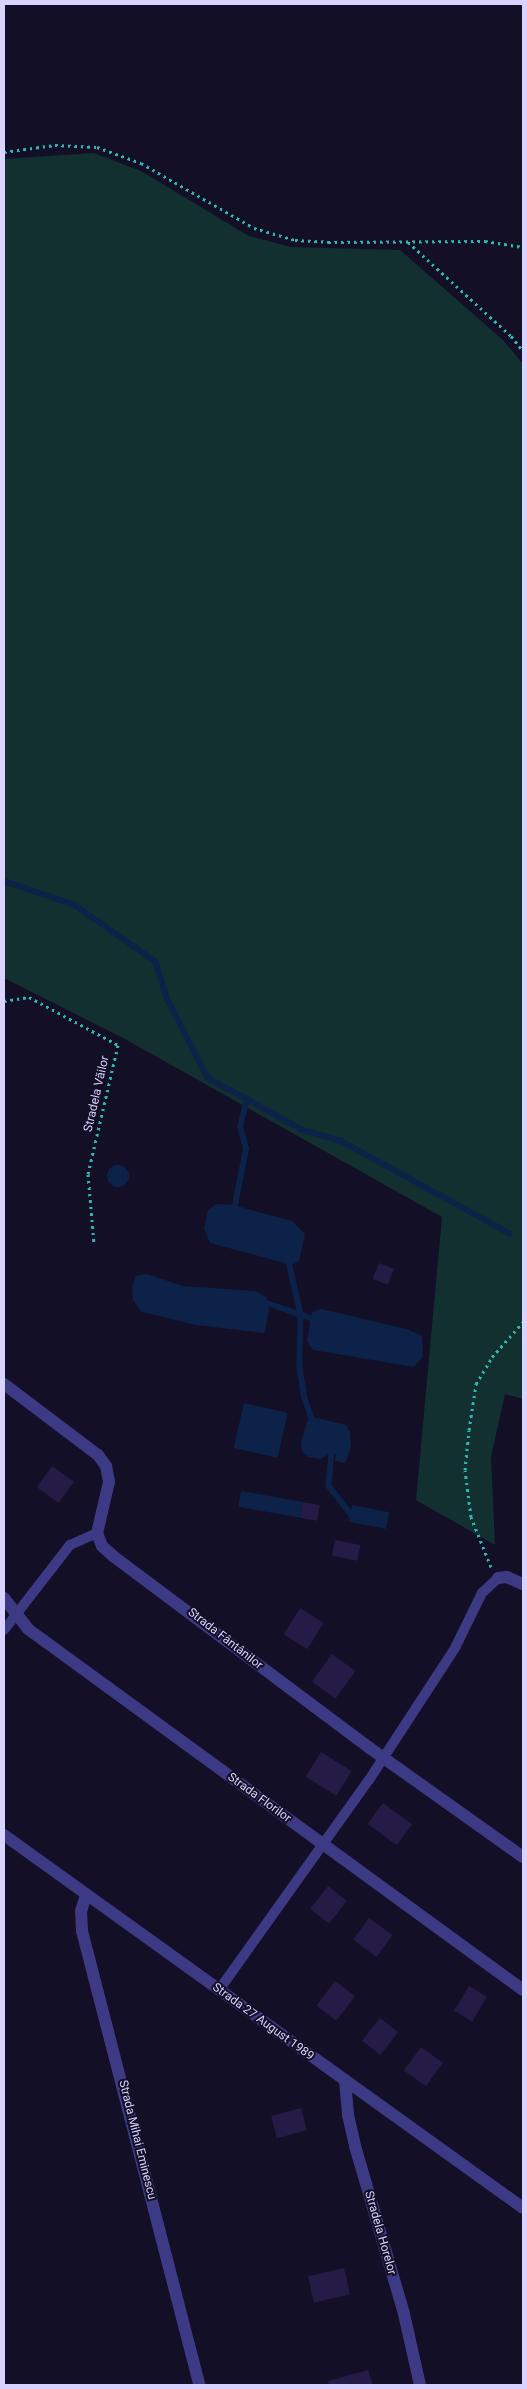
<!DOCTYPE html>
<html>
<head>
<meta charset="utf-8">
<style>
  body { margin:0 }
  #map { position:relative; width:527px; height:2389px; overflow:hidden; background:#130f26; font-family:Roboto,sans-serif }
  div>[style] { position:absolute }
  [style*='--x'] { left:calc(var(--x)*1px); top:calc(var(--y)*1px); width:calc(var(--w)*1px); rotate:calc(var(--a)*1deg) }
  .green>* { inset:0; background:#12302f }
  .water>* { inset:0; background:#0c2248; transform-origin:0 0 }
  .round { border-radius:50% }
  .stream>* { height:5.5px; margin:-2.75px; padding:0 2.75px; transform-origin:2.75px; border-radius:2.75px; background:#0c2248 }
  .building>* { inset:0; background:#241b47; transform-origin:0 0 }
  .path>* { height:3px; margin-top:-1.5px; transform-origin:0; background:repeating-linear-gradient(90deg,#2fb8b0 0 2.5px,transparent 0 6.5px) }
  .service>* { height:10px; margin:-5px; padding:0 5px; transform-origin:5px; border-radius:5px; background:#3d3a85 }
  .minor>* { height:12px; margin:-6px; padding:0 6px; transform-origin:6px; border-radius:6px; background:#3d3a85 }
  span { translate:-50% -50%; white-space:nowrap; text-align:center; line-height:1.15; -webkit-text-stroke:4px #130f26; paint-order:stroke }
  .street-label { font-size:12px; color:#d9d4ff }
  .frame { position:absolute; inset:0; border:5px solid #d9d4ff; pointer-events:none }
</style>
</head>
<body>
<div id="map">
  <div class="green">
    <div style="clip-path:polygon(94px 153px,141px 171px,249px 236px,291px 247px,400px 250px,503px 340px,523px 364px,523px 1399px,505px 1394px,491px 1457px,495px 1545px,416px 1500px,442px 1217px,125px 1039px,4px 978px,4px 159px)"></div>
  </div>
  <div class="water">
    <div class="round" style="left:107px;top:1165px;width:22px;height:22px"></div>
    <div style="clip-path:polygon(216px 1204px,233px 1205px,292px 1221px,305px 1234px,299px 1261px,292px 1265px,210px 1243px,204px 1229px,208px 1210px)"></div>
    <div style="clip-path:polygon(147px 1274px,183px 1286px,255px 1291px,266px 1297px,269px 1309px,265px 1333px,196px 1325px,142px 1312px,133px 1300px,132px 1288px,136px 1276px)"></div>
    <div style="clip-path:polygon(321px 1309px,407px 1329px,422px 1336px,423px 1357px,414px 1367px,313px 1350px,307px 1341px,312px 1312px)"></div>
    <div style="left:244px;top:1403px;width:45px;height:46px;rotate:13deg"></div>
    <div style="clip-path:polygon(309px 1416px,346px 1425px,350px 1432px,351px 1447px,345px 1463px,335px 1461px,336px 1455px,332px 1452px,321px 1459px,309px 1457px,302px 1452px,301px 1442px)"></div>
    <div style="left:241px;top:1491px;width:63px;height:16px;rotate:10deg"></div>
    <div style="left:352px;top:1505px;width:38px;height:17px;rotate:11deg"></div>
  </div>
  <div class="stream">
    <div style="--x:4;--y:881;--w:75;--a:18.7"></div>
    <div style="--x:75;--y:905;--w:99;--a:35.1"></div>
    <div style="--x:156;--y:962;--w:38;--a:73"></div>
    <div style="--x:167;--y:998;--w:90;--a:62.9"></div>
    <div style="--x:208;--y:1078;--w:108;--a:28.7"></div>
    <div style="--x:303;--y:1130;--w:40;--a:16"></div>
    <div style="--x:341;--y:1141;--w:192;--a:28.7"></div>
    <div style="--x:234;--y:1210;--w:62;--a:-78.9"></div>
    <div style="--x:246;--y:1149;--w:23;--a:-105"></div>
    <div style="--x:240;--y:1127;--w:29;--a:-76"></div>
    <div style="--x:288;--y:1258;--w:57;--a:76.9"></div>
    <div style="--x:301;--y:1314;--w:54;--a:91.1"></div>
    <div style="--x:300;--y:1368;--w:30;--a:81"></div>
    <div style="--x:305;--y:1398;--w:26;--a:72"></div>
    <div style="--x:267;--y:1303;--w:46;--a:18.8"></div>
    <div style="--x:328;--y:1445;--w:8;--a:60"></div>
    <div style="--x:332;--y:1452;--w:34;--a:95"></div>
    <div style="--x:329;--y:1486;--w:36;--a:52"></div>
  </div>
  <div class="building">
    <div style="left:379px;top:1263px;width:16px;height:17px;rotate:22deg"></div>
    <div style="left:52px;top:1466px;width:27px;height:26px;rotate:36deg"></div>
    <div style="left:303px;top:1502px;width:17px;height:16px;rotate:10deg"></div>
    <div style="left:335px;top:1540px;width:26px;height:16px;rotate:11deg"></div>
    <div style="left:300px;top:1608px;width:28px;height:31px;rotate:32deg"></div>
    <div style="left:332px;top:1654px;width:29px;height:34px;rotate:36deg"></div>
    <div style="left:321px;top:1752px;width:36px;height:29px;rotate:32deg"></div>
    <div style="left:383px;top:1803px;width:36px;height:26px;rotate:36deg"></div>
    <div style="left:328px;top:1886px;width:24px;height:29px;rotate:38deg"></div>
    <div style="left:369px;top:1918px;width:29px;height:27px;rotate:36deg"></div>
    <div style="left:335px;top:1981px;width:25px;height:31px;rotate:37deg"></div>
    <div style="left:469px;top:1986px;width:21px;height:29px;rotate:31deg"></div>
    <div style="left:380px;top:2018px;width:23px;height:29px;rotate:38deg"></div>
    <div style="left:421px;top:2047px;width:27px;height:29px;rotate:36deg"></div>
    <div style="left:301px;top:2108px;width:23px;height:31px;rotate:75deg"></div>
    <div style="left:344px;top:2268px;width:27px;height:37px;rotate:77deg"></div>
    <div style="clip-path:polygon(368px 2370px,373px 2385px,329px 2385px,328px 2381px)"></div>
  </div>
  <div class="path">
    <div style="--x:4;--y:152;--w:51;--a:-7.8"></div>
    <div style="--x:55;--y:145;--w:42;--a:2.7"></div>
    <div style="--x:97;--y:147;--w:47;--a:20"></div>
    <div style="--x:141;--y:163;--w:130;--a:29.9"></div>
    <div style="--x:254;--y:228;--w:43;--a:16.3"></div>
    <div style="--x:295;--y:240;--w:33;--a:3"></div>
    <div style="--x:328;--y:242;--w:157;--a:-0.4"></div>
    <div style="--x:485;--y:241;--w:38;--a:9"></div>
    <div style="--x:408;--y:242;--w:139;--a:42.4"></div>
    <div style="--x:511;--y:336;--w:19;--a:51"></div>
    <div style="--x:4;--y:1001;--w:25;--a:-9"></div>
    <div style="--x:29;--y:997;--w:101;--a:28.3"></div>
    <div style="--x:118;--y:1045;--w:132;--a:103.1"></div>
    <div style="--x:88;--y:1174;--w:70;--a:85.1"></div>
    <div style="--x:491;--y:1567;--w:54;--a:-111.8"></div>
    <div style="--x:471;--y:1517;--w:47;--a:-97.3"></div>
    <div style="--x:465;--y:1470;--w:40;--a:-84.3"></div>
    <div style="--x:469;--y:1430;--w:47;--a:-81.3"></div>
    <div style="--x:476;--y:1384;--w:31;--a:-59"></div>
    <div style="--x:492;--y:1357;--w:47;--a:-48.5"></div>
  </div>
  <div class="service">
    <div style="--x:4;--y:1630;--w:108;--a:-52.2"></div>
    <div style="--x:70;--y:1545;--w:30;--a:-24"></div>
    <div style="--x:219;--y:1990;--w:258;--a:-54.5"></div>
    <div style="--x:369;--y:1780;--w:158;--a:-56.9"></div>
    <div style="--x:455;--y:1648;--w:61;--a:-63.9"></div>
    <div style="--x:482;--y:1593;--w:22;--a:-43"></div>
  </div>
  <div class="minor">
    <div style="--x:4;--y:1384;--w:118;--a:37.1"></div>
    <div style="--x:98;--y:1455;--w:14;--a:54"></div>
    <div style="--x:106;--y:1466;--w:16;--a:79"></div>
    <div style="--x:109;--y:1482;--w:52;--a:103.2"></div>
    <div style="--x:97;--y:1533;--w:14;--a:69"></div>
    <div style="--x:102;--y:1546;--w:15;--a:42"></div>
    <div style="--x:113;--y:1556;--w:322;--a:36.8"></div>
    <div style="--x:371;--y:1749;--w:186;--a:35.4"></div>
    <div style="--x:498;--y:1578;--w:9;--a:-6"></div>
    <div style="--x:507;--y:1577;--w:17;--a:24"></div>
    <div style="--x:4;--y:1598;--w:39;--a:52"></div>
    <div style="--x:28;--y:1629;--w:613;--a:36.1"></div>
    <div style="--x:4;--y:1835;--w:639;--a:35.7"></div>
    <div style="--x:86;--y:1895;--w:17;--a:107"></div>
    <div style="--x:81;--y:1911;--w:20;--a:87"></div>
    <div style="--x:82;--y:1931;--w:469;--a:75.5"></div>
    <div style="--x:345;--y:2080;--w:35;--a:85"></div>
    <div style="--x:348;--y:2115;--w:32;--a:77"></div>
    <div style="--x:355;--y:2146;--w:175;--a:73.7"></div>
    <div style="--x:404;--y:2314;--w:73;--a:77.3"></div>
  </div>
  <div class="street-label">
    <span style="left:97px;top:1094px;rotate:-77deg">Stradela Văilor</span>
    <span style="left:225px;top:1639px;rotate:38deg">Strada Fântânilor</span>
    <span style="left:259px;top:1798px;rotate:36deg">Strada Florilor</span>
    <span style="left:263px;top:2022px;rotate:36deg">Strada 27 August 1989</span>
    <span style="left:137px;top:2140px;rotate:76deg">Strada Mihai Eminescu</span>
    <span style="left:380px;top:2233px;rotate:74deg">Stradela Horelor</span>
  </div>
  <div class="frame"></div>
</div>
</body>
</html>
